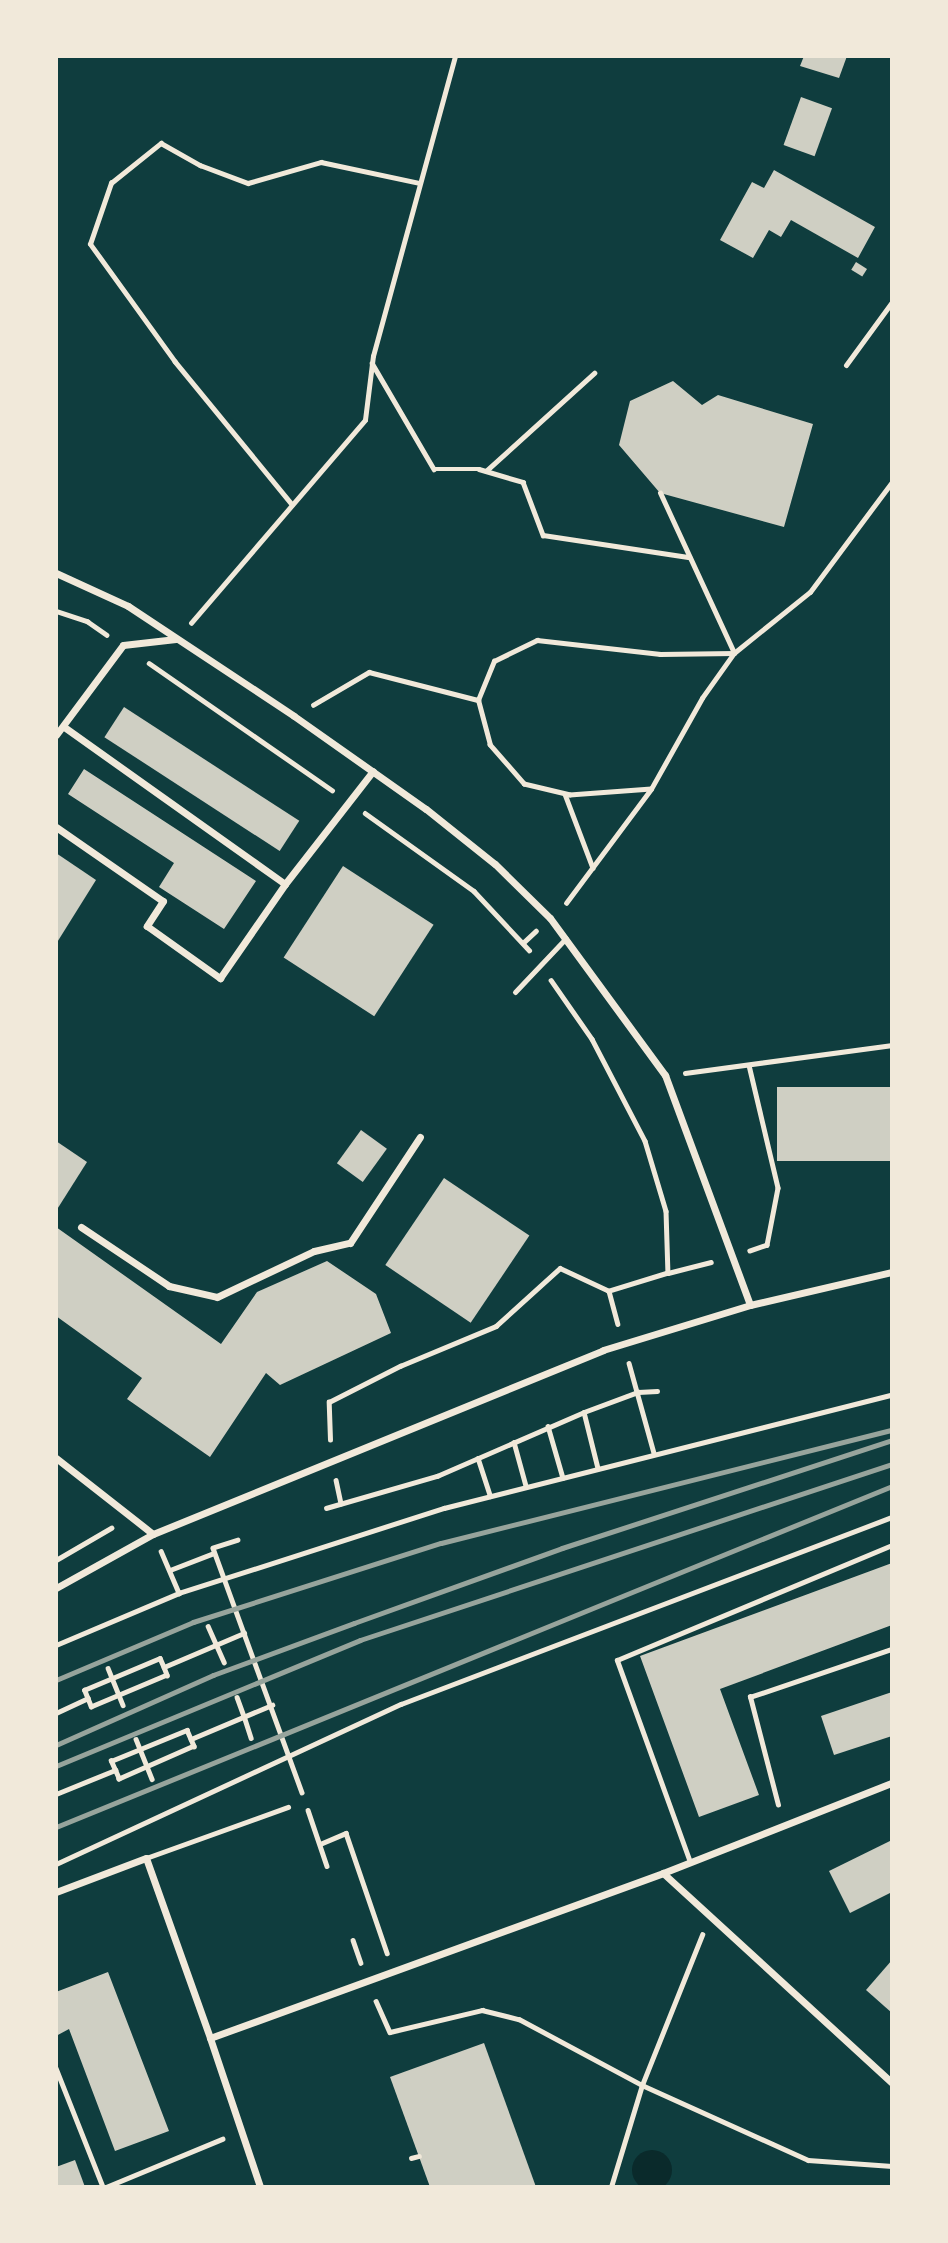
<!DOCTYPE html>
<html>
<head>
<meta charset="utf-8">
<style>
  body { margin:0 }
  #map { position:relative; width:948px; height:2243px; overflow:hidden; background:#0f3d3e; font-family:"Source Sans 3",sans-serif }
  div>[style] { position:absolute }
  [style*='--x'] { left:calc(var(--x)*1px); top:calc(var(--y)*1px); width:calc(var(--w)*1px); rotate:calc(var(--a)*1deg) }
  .water>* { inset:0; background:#0a2a2b }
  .round { border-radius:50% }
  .building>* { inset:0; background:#cfcfc3; transform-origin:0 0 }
  .path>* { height:4.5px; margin:-2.25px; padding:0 2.25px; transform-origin:2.25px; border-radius:2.25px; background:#f1e9da }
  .service>* { height:5px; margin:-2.5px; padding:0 2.5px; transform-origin:2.5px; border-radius:2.5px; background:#f1e9da }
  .minor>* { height:7px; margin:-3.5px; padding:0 3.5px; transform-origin:3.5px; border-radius:3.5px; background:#f1e9da }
  .rail>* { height:5px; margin:-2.5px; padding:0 2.5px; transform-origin:2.5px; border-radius:2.5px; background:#97a49c }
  span { translate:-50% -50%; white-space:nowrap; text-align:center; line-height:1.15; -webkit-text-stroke:7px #f1e9da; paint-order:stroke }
  .frame { position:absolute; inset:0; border:58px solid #f1e9da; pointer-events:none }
</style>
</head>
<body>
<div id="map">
  <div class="water">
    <div class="round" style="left:632px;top:2150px;width:40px;height:40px"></div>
  </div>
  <div class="building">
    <div style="clip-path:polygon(804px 56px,847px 56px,839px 78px,800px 66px)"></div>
    <div style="left:801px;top:97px;width:33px;height:51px;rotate:20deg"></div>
    <div style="clip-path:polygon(774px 170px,875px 227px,858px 258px,791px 220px,781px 237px,769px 230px,753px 258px,720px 240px,752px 182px,764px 188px)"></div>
    <div style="left:856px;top:262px;width:13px;height:9px;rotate:32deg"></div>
    <div style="clip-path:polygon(673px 381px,702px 405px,718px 395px,813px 424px,784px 527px,660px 493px,619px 445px,630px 401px)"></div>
    <div style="left:124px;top:707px;width:209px;height:36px;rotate:33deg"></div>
    <div style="clip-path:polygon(84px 769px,256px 881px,224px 929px,159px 887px,174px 863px,68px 794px)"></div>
    <div style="clip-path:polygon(56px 853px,96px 880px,56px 944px)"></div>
    <div style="left:343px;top:866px;width:108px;height:109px;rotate:33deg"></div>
    <div style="left:892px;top:1087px;width:74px;height:115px;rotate:90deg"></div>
    <div style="left:361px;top:1130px;width:32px;height:41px;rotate:36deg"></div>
    <div style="clip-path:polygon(56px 1141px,87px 1162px,56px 1211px)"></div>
    <div style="left:444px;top:1178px;width:103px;height:105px;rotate:34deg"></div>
    <div style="clip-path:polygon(56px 1227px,221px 1344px,257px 1292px,327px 1261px,376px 1294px,391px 1333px,280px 1385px,266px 1373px,210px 1457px,127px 1399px,142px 1378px,56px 1316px)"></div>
    <div style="clip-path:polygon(892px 1563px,892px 1625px,720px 1689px,759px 1795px,699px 1817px,640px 1656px)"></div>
    <div style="clip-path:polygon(892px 1692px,892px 1736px,834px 1755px,821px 1716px)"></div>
    <div style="clip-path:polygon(892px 1840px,892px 1892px,850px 1913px,829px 1871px)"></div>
    <div style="clip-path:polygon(892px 1960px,892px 2013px,866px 1990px)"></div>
    <div style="clip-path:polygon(108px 1972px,169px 2131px,115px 2151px,69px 2029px,56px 2036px,56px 1992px)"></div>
    <div style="clip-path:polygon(484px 2043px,536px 2187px,430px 2187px,390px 2077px)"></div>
    <div style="clip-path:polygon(75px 2160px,85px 2187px,56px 2187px,56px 2167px)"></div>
  </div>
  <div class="path">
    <div style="--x:372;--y:363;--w:123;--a:59.7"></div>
    <div style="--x:434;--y:469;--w:45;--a:0"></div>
    <div style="--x:479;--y:469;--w:46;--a:16.5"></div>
    <div style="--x:523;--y:482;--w:57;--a:69.3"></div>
    <div style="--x:543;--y:535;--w:148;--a:8.6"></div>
    <div style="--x:486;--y:471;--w:146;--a:-42.2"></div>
    <div style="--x:292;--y:505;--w:185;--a:-129.3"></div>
    <div style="--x:175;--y:362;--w:145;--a:-125.8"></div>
    <div style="--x:90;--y:244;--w:65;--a:-71"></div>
    <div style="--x:111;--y:183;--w:64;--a:-38.7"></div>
    <div style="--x:161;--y:143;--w:45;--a:29.4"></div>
    <div style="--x:200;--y:165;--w:51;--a:20.6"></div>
    <div style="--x:248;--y:183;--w:76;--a:-16"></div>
    <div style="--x:321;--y:162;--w:101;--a:12"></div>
    <div style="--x:56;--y:611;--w:33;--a:18"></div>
    <div style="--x:87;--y:621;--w:24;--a:35"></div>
    <div style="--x:191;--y:623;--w:267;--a:-49.4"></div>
    <div style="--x:365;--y:420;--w:64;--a:-82.9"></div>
    <div style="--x:373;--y:356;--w:311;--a:-74.7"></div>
    <div style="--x:149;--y:663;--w:223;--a:34.8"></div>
    <div style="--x:313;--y:705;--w:65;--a:-30.5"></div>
    <div style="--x:369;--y:672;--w:113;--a:14.4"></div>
    <div style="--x:651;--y:789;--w:81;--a:175.8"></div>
    <div style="--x:570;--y:795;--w:47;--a:-166.6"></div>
    <div style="--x:524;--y:784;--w:52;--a:-131.1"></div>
    <div style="--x:490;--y:745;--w:47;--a:-104.9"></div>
    <div style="--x:478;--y:700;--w:42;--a:-67.7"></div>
    <div style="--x:494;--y:661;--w:48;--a:-26"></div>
    <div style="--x:537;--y:640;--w:124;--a:6.5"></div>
    <div style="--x:660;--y:654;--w:74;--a:-0.8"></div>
    <div style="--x:734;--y:653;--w:176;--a:-114.8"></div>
    <div style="--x:565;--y:794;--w:79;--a:69.3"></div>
    <div style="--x:365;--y:813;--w:134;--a:35.6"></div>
    <div style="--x:474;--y:891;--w:81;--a:47"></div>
    <div style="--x:566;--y:903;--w:142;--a:-53.3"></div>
    <div style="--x:651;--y:789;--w:104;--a:-60.7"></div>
    <div style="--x:702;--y:698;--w:55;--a:-54.6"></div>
    <div style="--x:734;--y:653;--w:97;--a:-38.8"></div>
    <div style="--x:810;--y:592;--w:137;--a:-53.3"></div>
    <div style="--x:524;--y:942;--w:16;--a:-43"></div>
    <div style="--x:551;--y:980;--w:72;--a:55.2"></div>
    <div style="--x:592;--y:1039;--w:115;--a:62.5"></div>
    <div style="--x:645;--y:1141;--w:73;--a:73.3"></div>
    <div style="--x:666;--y:1211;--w:62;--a:88.2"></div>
    <div style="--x:668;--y:1273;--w:62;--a:163"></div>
    <div style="--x:609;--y:1291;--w:34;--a:75"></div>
    <div style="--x:749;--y:1065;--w:126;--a:76.7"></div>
    <div style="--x:778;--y:1188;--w:58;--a:100.9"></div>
    <div style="--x:767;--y:1245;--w:18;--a:161"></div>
    <div style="--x:685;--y:1073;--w:209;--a:-7.7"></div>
    <div style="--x:668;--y:1273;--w:44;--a:-14.3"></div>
    <div style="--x:629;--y:1363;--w:93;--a:74.5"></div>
    <div style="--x:584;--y:1412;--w:58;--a:76"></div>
    <div style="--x:548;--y:1426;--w:54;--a:73.9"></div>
    <div style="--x:330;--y:1440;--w:38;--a:-92"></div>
    <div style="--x:329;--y:1402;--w:80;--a:-26.9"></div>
    <div style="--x:400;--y:1366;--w:104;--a:-22.6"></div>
    <div style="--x:496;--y:1326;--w:86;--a:-42.2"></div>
    <div style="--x:560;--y:1268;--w:54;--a:25.1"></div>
    <div style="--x:514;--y:1442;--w:46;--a:74.7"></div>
    <div style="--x:478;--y:1458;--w:40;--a:72"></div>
    <div style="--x:336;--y:1480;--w:24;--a:78"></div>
    <div style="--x:326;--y:1508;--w:116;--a:-16.1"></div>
    <div style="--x:437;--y:1476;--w:160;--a:-23.5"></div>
    <div style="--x:584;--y:1412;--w:58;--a:-20.3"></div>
    <div style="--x:638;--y:1392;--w:19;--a:-3"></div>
    <div style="--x:238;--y:1540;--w:26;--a:162"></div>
    <div style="--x:213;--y:1548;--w:260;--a:70"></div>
    <div style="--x:161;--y:1551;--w:46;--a:66.8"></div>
    <div style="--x:56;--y:1560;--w:64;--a:-30.2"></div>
    <div style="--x:170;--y:1570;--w:47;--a:-21.1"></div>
    <div style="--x:208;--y:1626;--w:20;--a:66"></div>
    <div style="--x:216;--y:1644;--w:20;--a:66"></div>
    <div style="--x:56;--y:1645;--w:134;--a:-22.9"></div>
    <div style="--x:179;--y:1593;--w:278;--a:-17.8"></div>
    <div style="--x:444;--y:1508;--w:462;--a:-14.2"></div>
    <div style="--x:164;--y:1667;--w:9;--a:69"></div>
    <div style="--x:167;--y:1675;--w:82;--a:157.2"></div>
    <div style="--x:91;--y:1707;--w:18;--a:-112"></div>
    <div style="--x:84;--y:1690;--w:82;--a:-22.8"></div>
    <div style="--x:160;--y:1658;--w:10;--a:66"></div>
    <div style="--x:164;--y:1667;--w:87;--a:-23"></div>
    <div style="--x:108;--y:1668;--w:40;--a:68"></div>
    <div style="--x:237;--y:1697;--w:20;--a:70"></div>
    <div style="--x:56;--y:1713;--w:35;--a:-25"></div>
    <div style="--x:244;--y:1716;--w:23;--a:72"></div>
    <div style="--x:136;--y:1739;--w:43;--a:68.2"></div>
    <div style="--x:191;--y:1739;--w:8;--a:67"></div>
    <div style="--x:194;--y:1746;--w:82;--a:156.3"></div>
    <div style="--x:119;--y:1779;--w:20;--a:-114"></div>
    <div style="--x:111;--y:1761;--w:82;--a:-22.2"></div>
    <div style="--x:187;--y:1730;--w:10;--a:66"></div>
    <div style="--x:191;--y:1739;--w:88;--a:-22.8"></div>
    <div style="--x:56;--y:1794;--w:64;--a:-22.1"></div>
    <div style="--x:778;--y:1805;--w:112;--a:-104.5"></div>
    <div style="--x:750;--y:1697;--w:150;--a:-18.7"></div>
    <div style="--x:308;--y:1810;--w:59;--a:71.3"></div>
    <div style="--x:320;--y:1844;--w:28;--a:-23"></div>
    <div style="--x:346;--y:1833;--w:127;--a:71.1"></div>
    <div style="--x:56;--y:1864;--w:380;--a:-24.9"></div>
    <div style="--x:401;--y:1704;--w:525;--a:-20.85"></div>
    <div style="--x:353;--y:1940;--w:24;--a:71"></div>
    <div style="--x:376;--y:2001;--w:34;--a:66"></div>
    <div style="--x:390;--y:2032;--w:95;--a:-13.4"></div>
    <div style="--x:482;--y:2010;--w:38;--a:14"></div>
    <div style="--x:519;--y:2019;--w:140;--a:28.2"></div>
    <div style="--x:642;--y:2085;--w:182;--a:24.3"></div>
    <div style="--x:808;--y:2160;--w:84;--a:4.1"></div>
    <div style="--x:56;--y:2068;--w:128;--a:68.4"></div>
    <div style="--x:411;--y:2158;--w:8;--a:-14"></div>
    <div style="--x:106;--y:2187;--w:126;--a:-22.5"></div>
    <div style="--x:611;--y:2187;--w:107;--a:-73.1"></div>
    <div style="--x:642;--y:2085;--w:162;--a:-68.2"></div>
  </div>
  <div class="service">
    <div style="--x:846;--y:365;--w:78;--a:-53.9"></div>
    <div style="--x:515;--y:992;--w:74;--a:-46.6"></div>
    <div style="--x:146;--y:1858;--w:151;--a:-19.8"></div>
    <div style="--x:690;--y:1862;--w:215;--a:-109.9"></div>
    <div style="--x:617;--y:1660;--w:298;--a:-22.7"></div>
  </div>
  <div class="minor">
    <div style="--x:56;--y:573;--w:79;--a:24.6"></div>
    <div style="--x:128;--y:606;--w:199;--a:33.5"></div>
    <div style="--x:294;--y:716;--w:161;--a:35.2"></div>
    <div style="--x:426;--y:809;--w:88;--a:38.6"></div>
    <div style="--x:495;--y:864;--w:77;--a:44.5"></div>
    <div style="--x:550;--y:918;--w:195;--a:53.8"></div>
    <div style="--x:665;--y:1075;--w:245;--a:69.7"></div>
    <div style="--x:56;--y:735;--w:112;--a:-53.3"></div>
    <div style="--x:123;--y:645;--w:53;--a:-6.5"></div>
    <div style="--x:56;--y:827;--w:130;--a:34.7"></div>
    <div style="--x:163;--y:901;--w:30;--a:123"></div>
    <div style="--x:147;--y:926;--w:90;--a:35.5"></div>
    <div style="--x:220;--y:978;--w:114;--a:-55.3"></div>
    <div style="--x:285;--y:884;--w:272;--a:-144.6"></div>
    <div style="--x:285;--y:884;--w:143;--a:-52.1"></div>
    <div style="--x:81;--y:1227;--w:106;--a:33.8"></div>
    <div style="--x:169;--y:1286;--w:49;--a:12.9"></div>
    <div style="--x:217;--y:1297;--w:107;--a:-25.4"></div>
    <div style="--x:314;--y:1251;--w:37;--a:-13"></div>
    <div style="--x:350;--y:1243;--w:127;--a:-56.6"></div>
    <div style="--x:56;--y:1458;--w:123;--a:38.1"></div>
    <div style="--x:56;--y:1588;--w:111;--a:-29.1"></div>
    <div style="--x:153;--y:1534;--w:486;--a:-22.2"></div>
    <div style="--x:603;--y:1350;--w:154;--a:-17"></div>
    <div style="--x:750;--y:1305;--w:146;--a:-13.1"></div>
    <div style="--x:663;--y:1873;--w:311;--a:42.5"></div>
    <div style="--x:56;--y:1892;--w:96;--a:-20.7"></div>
    <div style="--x:146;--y:1858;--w:191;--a:70.4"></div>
    <div style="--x:210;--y:2038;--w:482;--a:-20"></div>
    <div style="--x:663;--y:1873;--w:246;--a:-21.5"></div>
    <div style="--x:210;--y:2038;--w:157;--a:71.4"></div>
  </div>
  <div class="rail">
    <div style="--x:56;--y:1680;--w:149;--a:-22.9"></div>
    <div style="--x:193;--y:1622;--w:260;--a:-17.7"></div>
    <div style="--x:441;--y:1543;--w:465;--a:-14.1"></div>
    <div style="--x:56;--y:1745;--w:172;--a:-24"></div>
    <div style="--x:213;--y:1675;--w:150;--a:-20.2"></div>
    <div style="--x:354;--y:1623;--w:221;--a:-19.8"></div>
    <div style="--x:562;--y:1548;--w:347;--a:-18.1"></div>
    <div style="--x:56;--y:1766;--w:329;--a:-22.5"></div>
    <div style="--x:360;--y:1640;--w:560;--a:-18.31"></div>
    <div style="--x:56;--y:1827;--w:903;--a:-22.19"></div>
  </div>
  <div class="frame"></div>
</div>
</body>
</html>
